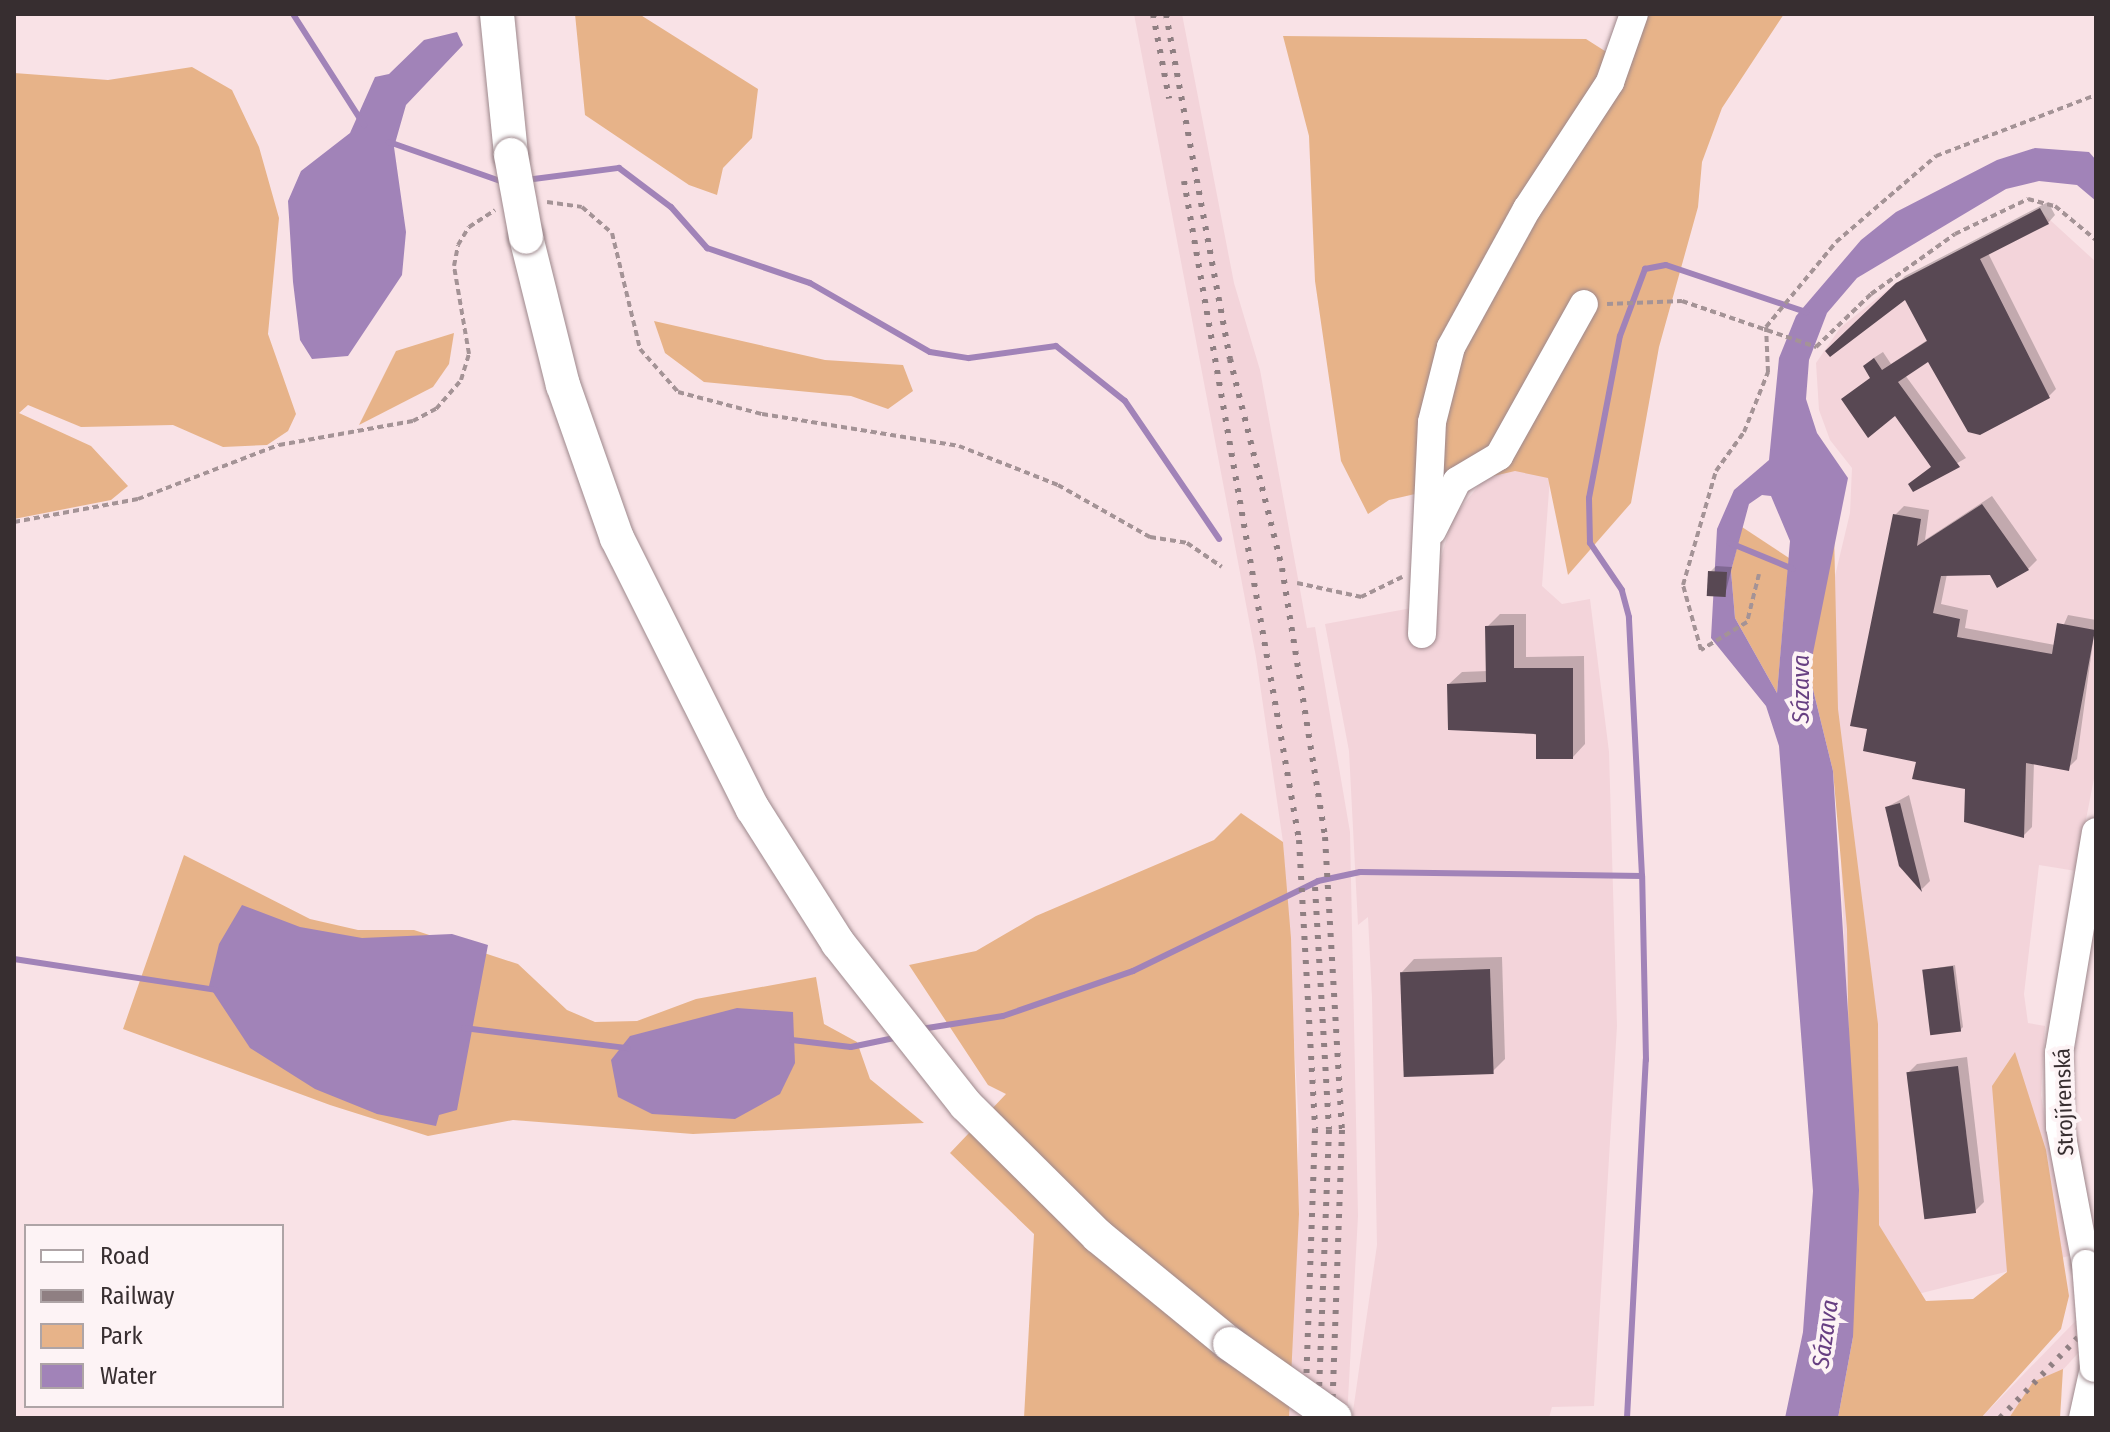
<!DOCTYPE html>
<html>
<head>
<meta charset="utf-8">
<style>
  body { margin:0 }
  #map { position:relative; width:2110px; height:1432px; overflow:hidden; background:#f9e2e6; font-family:"Fira Sans Condensed",sans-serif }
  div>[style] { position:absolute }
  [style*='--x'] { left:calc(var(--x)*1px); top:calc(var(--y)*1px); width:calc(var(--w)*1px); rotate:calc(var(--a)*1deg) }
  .built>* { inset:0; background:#f3d4da }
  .green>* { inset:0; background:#e7b389 }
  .water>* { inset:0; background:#a183b8 }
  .shadow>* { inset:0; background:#0003 }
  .stream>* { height:6px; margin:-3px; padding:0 3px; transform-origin:3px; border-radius:3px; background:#a183b8 }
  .building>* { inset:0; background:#584853; transform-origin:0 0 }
  .path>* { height:4px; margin-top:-2px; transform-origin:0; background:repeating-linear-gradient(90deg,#a49396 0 6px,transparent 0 10px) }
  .roads { filter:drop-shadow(0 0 2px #9d888c) drop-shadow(0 0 2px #9d888c) }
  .minor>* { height:28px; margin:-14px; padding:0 14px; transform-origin:14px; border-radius:14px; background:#fff }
  .major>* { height:34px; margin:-17px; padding:0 17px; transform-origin:17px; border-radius:17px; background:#fff }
  .rail>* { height:6px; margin-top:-3px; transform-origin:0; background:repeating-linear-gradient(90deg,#8f7f82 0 4px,transparent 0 12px) }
  .bridges { filter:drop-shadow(0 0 2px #9d888c) drop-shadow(0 0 2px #9d888c) }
  .minor-bridge>* { height:28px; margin:-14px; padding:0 14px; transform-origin:14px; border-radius:14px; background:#fff }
  .major-bridge>* { height:34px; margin:-17px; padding:0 17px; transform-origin:17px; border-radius:17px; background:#fff }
  span { translate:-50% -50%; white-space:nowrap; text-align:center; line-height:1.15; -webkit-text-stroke:8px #fdf3f5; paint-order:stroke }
  .street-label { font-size:22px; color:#372e30 }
  .water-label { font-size:24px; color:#673f82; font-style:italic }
  .frame { position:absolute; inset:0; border:16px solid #372e30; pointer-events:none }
  .legend { position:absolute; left:24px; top:1224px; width:260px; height:184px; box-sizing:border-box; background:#fdf3f5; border:2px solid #aea4a6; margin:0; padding:10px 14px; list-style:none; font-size:24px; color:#372e30 }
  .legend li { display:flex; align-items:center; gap:16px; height:40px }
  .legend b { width:40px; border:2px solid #aea4a6 }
</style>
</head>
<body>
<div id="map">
  <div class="built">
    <div style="clip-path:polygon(1134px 14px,1182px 14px,1234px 283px,1260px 370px,1307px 628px,1315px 627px,1350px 832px,1358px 1216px,1347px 1418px,1289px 1418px,1299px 1129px,1283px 842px,1256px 657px)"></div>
    <div style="clip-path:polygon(2038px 209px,2096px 262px,2096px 768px,2076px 871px,2039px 865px,2024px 994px,2028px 1023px,2045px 1026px,2041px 1095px,2069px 1256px,1902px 1298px,1859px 1296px,1830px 597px,1850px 513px,1852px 468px,1830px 440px,1819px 410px,1816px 363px,1840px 328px,1896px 283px)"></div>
    <div style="clip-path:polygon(1503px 455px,1550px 477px,1542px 586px,1562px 604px,1590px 599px,1609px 752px,1617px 1026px,1594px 1406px,1552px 1407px,1549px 1418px,1352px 1418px,1377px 1245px,1372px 998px,1368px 917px,1358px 925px,1349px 751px,1325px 624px,1428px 605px,1452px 519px)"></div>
    <div style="clip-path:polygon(2096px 1300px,2081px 1350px,2019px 1418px,1981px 1418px)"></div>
  </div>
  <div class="green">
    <div style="clip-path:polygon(575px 14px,639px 14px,758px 89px,752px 138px,723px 168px,717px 195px,689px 185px,585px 115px)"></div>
    <div style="clip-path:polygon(1648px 14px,1784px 14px,1722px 108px,1702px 162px,1698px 207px,1659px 347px,1631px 503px,1568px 575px,1548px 478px,1515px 471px,1389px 500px,1368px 514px,1341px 461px,1315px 281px,1309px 136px,1283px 36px,1586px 39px,1630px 67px)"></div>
    <div style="clip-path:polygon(192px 67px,232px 90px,259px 147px,279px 218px,268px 334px,296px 414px,288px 431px,267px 445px,223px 447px,173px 425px,81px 427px,28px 405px,19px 413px,91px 446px,128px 486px,111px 500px,14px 519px,14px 73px,108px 80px)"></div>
    <div style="clip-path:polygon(654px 321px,825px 360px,903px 365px,913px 391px,888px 409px,851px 396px,704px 382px,665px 353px)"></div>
    <div style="clip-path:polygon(454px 333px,449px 364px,433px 387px,359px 425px,396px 351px)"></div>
    <div style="clip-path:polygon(1742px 527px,1789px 558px,1777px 693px,1735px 618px,1731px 571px)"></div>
    <div style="clip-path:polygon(1834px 531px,1838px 709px,1878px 1024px,1879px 1225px,1926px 1301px,1973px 1299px,2007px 1272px,1992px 1086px,2015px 1052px,2046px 1150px,2069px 1296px,2061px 1329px,1981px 1418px,1838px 1418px,1853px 1337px,1847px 929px,1833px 771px,1809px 673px)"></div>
    <div style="clip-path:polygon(1241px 813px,1283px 842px,1291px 938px,1299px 1214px,1289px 1418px,1024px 1418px,1034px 1234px,950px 1153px,1006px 1094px,988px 1085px,909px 965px,976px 951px,1036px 916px,1214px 840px)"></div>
    <div style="clip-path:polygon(184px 855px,310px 919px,358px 930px,414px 930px,518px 964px,567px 1010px,595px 1022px,637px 1021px,696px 999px,816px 977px,824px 1024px,857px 1042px,870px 1079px,924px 1123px,693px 1134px,513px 1120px,428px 1136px,330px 1105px,123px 1029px)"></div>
    <div style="clip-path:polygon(2063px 1369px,2060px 1418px,2009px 1418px,2033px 1382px)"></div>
  </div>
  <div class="water">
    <div style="clip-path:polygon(457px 32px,463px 45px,406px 105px,394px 147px,406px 232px,402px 275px,348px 356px,312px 359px,300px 340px,293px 282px,288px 201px,301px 171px,350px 133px,375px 77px,389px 74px,424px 40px)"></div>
    <div style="clip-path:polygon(evenodd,2035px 148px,2089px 152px,2096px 160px,2096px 201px,2077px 185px,2039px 181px,2006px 189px,1857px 278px,1827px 313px,1809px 360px,1806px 399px,1817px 433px,1848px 478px,1809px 673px,1833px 771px,1859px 1190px,1853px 1337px,1838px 1418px,1785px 1418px,1803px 1332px,1813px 1191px,1779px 746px,1766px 706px,1711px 638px,1717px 529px,1734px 490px,1769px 460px,1779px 358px,1796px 316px,1861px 240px,1896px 212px,1997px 160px,2035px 148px,1762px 495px,1771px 496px,1790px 541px,1777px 693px,1735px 618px,1731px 571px,1749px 504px,1762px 495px)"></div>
    <div style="clip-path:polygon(242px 905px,300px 927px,362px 938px,452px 934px,488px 945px,457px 1110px,439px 1115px,436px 1126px,377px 1114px,315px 1089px,250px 1048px,209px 986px,219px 944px)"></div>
    <div style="clip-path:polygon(737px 1008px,793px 1012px,795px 1063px,780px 1094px,735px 1119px,652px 1114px,618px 1097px,611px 1060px,630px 1036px)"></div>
  </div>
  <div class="shadow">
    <div style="clip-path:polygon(2048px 202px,2055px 215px,2048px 223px,1988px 253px,2056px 389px,2049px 396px,1929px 359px,1905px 375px,1966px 458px,1913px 489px,1910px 484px,1933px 465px,1895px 413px,1843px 399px,1872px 377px,1872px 359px,1883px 352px,1891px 364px,1929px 339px,1906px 297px,1828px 351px,1905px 276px)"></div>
    <div style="clip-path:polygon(1992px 496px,2037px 560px,2028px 569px,1947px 574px,1941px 604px,1968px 610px,1965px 628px,2055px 645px,2068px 615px,2096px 620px,2077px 759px,2068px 768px,2034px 762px,2032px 827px,2023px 836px,1967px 788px,1918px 760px,1895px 515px,1904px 506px,1929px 510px,1925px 540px)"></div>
    <div style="clip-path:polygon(1716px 566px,1732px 567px,1725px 595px,1710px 572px)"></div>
    <div style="clip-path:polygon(1500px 614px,1526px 614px,1526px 657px,1584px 656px,1585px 744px,1573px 757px,1449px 684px,1462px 672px,1488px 671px,1487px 627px)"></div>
    <div style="clip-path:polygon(1909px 795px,1930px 881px,1922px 889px,1901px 865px,1887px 807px)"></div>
    <div style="clip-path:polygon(1502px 957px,1505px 1059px,1492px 1072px,1402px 972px,1414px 959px)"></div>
    <div style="clip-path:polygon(1955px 965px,1963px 1027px,1960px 1030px,1924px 970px)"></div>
    <div style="clip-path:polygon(1967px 1057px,1984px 1202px,1975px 1211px,1908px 1073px,1917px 1064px)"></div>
  </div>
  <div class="stream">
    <div style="--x:293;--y:14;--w:132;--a:57.4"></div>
    <div style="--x:389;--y:142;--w:121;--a:19.3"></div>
    <div style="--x:526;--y:180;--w:94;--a:-7.4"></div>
    <div style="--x:619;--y:168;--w:65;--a:36.9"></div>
    <div style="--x:671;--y:207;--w:55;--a:48.7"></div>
    <div style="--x:707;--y:248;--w:109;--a:18.8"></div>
    <div style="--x:810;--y:283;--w:138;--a:29.9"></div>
    <div style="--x:930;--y:352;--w:39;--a:9"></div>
    <div style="--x:969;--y:358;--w:88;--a:-7.9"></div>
    <div style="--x:1056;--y:346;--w:88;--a:38.6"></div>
    <div style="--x:1125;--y:401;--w:167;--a:55.7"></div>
    <div style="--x:1730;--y:543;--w:68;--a:22.4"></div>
    <div style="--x:14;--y:959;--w:204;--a:8.7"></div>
    <div style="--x:464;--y:1028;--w:165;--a:7"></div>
    <div style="--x:921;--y:1029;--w:83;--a:-9"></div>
    <div style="--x:1003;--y:1016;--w:138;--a:-19.1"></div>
    <div style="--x:1133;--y:971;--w:206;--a:-25.9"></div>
    <div style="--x:1318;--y:881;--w:43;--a:-12.1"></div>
    <div style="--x:1360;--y:872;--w:282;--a:0.8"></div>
    <div style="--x:792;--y:1040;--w:59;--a:6.8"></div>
    <div style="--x:851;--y:1047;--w:49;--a:-11.8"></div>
    <div style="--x:1627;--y:1418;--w:359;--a:-87"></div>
    <div style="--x:1646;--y:1060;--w:184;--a:-91.2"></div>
    <div style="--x:1642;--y:876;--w:259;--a:-92.9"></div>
    <div style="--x:1629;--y:617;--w:28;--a:-105"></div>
    <div style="--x:1622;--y:590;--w:57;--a:-124.2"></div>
    <div style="--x:1590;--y:543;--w:45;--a:-91.3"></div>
    <div style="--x:1589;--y:498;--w:165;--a:-79.2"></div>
    <div style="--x:1620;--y:336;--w:72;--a:-69.5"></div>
    <div style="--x:1645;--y:269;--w:21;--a:-11"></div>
    <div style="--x:1666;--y:265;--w:148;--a:18.6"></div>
  </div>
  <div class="building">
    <div style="clip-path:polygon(2040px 208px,2049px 224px,1980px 259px,2050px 398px,1980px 435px,1968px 432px,1928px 362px,1898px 382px,1960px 467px,1913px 492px,1908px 484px,1931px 467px,1895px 416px,1868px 438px,1841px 399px,1870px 378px,1863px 366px,1874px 358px,1882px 370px,1927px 341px,1905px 300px,1830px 357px,1825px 351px,1896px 283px)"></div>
    <div style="clip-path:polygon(1982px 504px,2029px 570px,1997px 588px,1990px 575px,1941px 576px,1933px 613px,1960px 619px,1957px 637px,2052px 654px,2057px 623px,2095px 630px,2069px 771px,2026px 763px,2024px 838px,1964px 822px,1965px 789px,1912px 779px,1916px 762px,1863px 751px,1867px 729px,1850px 726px,1893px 514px,1921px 519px,1917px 546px)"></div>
    <div style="left:1708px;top:571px;width:19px;height:25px;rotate:3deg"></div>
    <div style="clip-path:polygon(1514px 625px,1514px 668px,1573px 668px,1573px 759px,1536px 759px,1536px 734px,1448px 730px,1447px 684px,1486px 682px,1485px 626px)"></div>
    <div style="clip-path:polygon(1900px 803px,1922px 892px,1899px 866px,1885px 807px)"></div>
    <div style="left:1953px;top:966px;width:66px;height:31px;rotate:83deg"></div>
    <div style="left:1490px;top:969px;width:105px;height:90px;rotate:88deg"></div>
    <div style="left:1958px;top:1066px;width:148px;height:52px;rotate:83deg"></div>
  </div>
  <div class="path">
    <div style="--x:547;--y:202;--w:35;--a:8"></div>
    <div style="--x:582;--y:207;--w:40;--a:41"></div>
    <div style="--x:612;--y:233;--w:119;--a:76.4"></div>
    <div style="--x:640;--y:349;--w:57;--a:48.5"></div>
    <div style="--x:678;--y:392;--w:87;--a:14.7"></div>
    <div style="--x:762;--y:414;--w:200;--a:9.2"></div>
    <div style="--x:959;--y:446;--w:106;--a:21.5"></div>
    <div style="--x:1058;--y:485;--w:106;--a:29.5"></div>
    <div style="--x:1150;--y:537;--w:37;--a:9"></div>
    <div style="--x:1187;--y:543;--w:42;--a:34.4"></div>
    <div style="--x:1607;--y:304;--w:75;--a:-2.3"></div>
    <div style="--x:1682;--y:301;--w:142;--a:18.9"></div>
    <div style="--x:1816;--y:347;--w:76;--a:-43.9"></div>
    <div style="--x:1871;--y:294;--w:103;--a:-35.5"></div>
    <div style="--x:1955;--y:234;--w:81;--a:-25.6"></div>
    <div style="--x:2028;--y:199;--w:28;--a:15"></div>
    <div style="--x:2055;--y:206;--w:53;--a:39.7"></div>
    <div style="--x:14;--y:522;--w:126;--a:-10.5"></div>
    <div style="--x:138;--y:499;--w:151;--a:-21"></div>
    <div style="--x:279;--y:445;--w:136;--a:-10.2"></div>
    <div style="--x:413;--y:421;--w:26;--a:-28"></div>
    <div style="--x:436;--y:409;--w:38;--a:-49"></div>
    <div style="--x:461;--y:380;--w:27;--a:-73"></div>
    <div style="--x:469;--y:354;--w:89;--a:-99.7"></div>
    <div style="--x:454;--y:266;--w:21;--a:-79"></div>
    <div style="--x:458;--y:245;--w:21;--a:-59"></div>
    <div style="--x:469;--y:227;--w:31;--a:-33"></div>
    <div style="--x:1759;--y:574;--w:49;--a:104"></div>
    <div style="--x:1747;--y:622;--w:54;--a:148.7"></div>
    <div style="--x:1701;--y:650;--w:67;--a:-105.5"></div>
    <div style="--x:1683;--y:585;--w:119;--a:-73.9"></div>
    <div style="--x:1716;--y:471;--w:48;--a:-54.3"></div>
    <div style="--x:1744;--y:432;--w:65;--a:-68.2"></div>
    <div style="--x:1768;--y:372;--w:45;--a:-92.5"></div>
    <div style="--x:1766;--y:327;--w:110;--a:-50.5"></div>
    <div style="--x:1836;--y:242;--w:132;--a:-40.7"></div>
    <div style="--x:1936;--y:156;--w:171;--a:-20.9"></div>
    <div style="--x:1297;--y:583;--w:66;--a:12.3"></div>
    <div style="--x:1361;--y:597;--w:46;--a:-26"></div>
  </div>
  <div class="roads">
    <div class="minor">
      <div style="--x:1432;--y:531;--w:56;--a:-63.4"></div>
      <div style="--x:1457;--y:481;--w:49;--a:-30.8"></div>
      <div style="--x:1499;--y:456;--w:174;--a:-60.8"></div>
      <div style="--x:1422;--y:634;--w:212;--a:-87.3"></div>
      <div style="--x:1432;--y:422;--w:77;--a:-75.8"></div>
      <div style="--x:1451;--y:347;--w:158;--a:-61.2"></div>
      <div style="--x:1527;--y:209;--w:152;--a:-56.8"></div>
      <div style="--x:1610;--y:82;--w:72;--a:-70.6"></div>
      <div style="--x:2086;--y:1264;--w:139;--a:-100.7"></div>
      <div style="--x:2060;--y:1127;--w:74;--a:-90.8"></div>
      <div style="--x:2059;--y:1053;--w:224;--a:-80.5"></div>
      <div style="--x:2083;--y:1418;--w:51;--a:-77.6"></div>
    </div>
    <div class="major">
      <div style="--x:497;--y:14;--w:142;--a:84.3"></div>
      <div style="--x:526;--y:237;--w:153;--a:76"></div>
      <div style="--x:563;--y:385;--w:162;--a:70.6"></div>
      <div style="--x:617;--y:538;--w:303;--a:63.4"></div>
      <div style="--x:753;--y:809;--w:159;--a:57.6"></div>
      <div style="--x:838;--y:943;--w:206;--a:51.7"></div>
      <div style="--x:966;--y:1105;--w:186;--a:44.8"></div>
      <div style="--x:1098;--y:1236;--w:171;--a:39.3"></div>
    </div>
  </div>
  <div class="rail">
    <div style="--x:1153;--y:14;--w:86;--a:79.2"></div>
    <div style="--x:1166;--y:14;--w:351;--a:79.5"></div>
    <div style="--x:1230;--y:359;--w:215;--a:76"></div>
    <div style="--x:1282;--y:568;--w:272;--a:80.9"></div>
    <div style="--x:1325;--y:837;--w:293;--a:86.7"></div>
    <div style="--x:1342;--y:1130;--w:288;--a:92"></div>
    <div style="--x:1184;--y:181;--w:669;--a:80.1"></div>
    <div style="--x:1299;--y:840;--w:289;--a:86.8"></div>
    <div style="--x:1315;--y:1129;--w:289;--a:92"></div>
    <div style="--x:1315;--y:887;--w:243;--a:86.7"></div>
    <div style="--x:1329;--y:1130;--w:288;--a:92.2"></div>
    <div style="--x:2000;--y:1418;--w:138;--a:-45.9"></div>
  </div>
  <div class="bridges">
    <div class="minor-bridge">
      <div style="--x:2086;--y:1264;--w:104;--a:85.6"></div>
    </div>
    <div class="major-bridge">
      <div style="--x:511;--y:155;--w:83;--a:79.6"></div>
      <div style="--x:1230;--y:1344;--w:128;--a:35.2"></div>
    </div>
  </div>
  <div class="street-label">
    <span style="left:2064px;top:1102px;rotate:-92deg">Strojírenská</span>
  </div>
  <div class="water-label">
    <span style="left:1802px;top:689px;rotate:-90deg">Sázava</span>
    <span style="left:1826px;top:1334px;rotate:-82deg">Sázava</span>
  </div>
  <div class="frame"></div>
  <ul class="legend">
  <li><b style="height:10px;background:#fff"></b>Road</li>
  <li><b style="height:10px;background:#8f7f82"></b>Railway</li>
  <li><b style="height:22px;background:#e7b389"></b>Park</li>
  <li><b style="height:22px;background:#a183b8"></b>Water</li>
  </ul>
</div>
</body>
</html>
